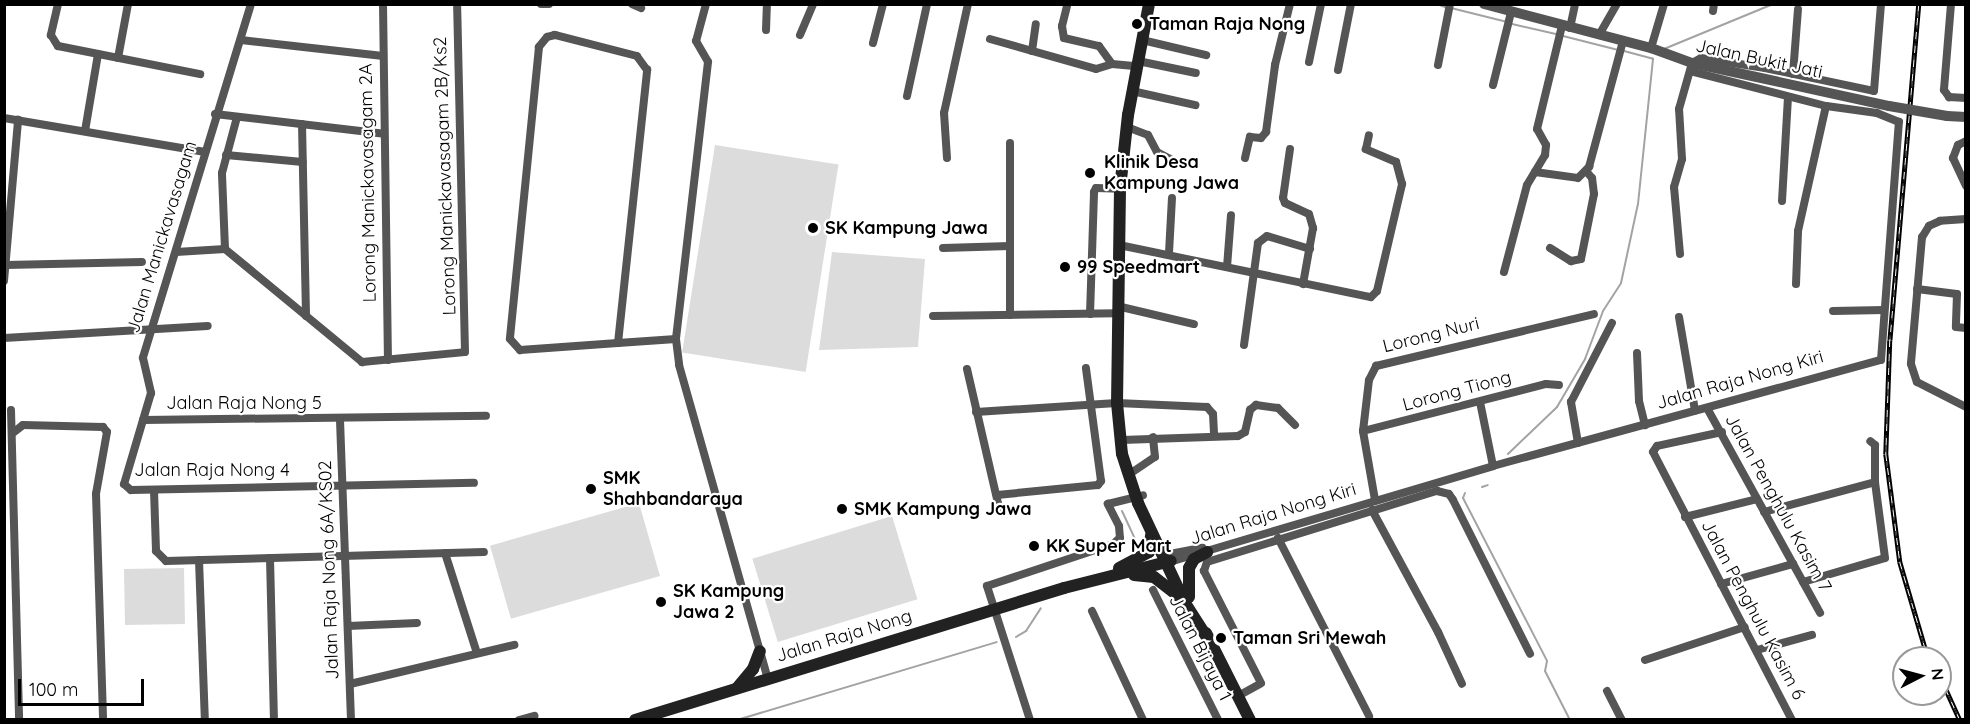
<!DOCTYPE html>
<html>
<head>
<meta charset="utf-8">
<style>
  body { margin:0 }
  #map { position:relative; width:1970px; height:724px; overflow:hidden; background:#fff; font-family:Quicksand,sans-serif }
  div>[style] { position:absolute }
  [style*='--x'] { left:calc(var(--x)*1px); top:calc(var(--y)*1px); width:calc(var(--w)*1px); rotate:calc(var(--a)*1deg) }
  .green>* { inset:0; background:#dcdcdc; transform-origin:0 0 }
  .stream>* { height:2px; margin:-1px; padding:0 1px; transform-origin:1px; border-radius:1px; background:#a3a3a3 }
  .minor>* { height:8px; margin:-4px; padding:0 4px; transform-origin:4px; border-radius:4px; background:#555 }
  .tertiary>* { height:10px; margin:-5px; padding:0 5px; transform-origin:5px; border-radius:5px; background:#555 }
  .secondary>* { height:12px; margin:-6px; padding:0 6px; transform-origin:6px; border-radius:6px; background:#222 }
  .rail>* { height:4.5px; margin-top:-2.25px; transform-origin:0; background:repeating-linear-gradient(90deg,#fff 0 7px,#000 0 14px); box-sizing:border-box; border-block:2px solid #000 }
  .tertiary-bridge>* { height:10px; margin:-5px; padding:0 5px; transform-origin:5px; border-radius:5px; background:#555 }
  .dots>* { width:16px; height:16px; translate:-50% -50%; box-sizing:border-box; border:3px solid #fff; border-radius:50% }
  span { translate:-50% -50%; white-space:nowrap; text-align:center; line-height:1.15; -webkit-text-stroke:4.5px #fff; paint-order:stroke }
  .poi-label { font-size:18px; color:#000; font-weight:700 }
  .left { translate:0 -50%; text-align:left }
  .street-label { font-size:18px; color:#000 }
  .frame { position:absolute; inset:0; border:6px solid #000; pointer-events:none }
  .north { position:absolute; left:1892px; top:646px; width:60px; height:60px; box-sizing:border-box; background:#fff; border:2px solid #999; border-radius:50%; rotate:84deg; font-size:16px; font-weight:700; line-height:24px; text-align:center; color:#000 }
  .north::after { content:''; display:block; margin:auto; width:21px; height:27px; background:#000; clip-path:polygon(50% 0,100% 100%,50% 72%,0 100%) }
  .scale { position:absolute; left:18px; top:679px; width:126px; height:27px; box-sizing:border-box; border:3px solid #000; border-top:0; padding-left:8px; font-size:18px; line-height:21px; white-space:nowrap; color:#000; -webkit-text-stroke:4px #fff; paint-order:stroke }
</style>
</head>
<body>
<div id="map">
  <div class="green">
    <div style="left:715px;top:145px;width:125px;height:210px;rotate:9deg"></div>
    <div style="clip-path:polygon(832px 252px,925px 259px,918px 347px,819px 350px)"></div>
    <div style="left:639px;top:503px;width:76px;height:155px;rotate:74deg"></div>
    <div style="left:892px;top:516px;width:87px;height:146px;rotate:73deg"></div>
    <div style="left:184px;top:568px;width:56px;height:60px;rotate:89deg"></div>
  </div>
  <div class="stream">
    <div style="--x:1437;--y:4;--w:9;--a:21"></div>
    <div style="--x:1451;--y:8;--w:58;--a:14"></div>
    <div style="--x:1512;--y:24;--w:45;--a:12.8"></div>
    <div style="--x:1563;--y:36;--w:57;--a:14.3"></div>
    <div style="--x:1664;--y:49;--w:118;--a:-22.4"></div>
    <div style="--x:1624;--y:51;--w:30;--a:15"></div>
    <div style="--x:1508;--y:454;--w:68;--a:-43.8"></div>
    <div style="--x:1557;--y:407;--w:56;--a:-59.7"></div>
    <div style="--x:1585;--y:359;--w:51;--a:-69.4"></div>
    <div style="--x:1603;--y:311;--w:33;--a:-57"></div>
    <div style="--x:1621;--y:283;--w:81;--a:-77.9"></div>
    <div style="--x:1638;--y:204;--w:146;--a:-84.1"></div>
    <div style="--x:1482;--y:487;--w:6;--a:-18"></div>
    <div style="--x:1465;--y:493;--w:5;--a:112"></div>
    <div style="--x:1463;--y:498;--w:183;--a:62.7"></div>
    <div style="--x:1547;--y:661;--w:10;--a:101"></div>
    <div style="--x:1545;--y:671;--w:55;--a:63"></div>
    <div style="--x:1122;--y:511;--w:31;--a:65"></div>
    <div style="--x:1016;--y:637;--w:12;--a:-31"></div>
    <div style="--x:1026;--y:631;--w:27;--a:-57"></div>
    <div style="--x:737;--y:720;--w:271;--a:-16.7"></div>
  </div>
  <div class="minor">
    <div style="--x:58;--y:4;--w:32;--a:103"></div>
    <div style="--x:51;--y:35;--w:13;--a:58"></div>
    <div style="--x:58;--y:46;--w:145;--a:11.2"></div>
    <div style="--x:251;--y:4;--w:370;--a:107"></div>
    <div style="--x:143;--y:358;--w:36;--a:77"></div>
    <div style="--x:151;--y:393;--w:95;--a:106.5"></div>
    <div style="--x:124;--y:484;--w:9;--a:41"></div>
    <div style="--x:131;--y:490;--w:343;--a:-1.2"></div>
    <div style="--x:383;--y:4;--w:356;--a:89.2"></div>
    <div style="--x:541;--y:4;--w:8;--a:0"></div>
    <div style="--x:632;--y:4;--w:10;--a:24"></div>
    <div style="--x:706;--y:4;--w:38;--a:105"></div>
    <div style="--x:696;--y:41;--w:24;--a:60"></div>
    <div style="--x:708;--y:62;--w:279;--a:96.6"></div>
    <div style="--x:676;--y:339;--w:26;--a:83"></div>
    <div style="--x:679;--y:365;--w:326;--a:74.2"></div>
    <div style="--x:1951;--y:4;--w:86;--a:94.7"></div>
    <div style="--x:1944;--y:90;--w:9;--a:54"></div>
    <div style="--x:1949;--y:97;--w:17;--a:3"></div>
    <div style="--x:1067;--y:6;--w:21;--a:104"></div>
    <div style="--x:1062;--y:26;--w:12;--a:81"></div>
    <div style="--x:1064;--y:38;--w:36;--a:13"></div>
    <div style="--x:1099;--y:46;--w:22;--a:54"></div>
    <div style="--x:1112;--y:64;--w:25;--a:5"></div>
    <div style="--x:1713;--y:11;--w:7;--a:-82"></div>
    <div style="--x:1570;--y:28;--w:25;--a:-78"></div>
    <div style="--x:766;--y:30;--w:26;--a:-88"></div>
    <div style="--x:800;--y:35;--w:34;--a:-67"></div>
    <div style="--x:1599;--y:35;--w:36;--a:-60"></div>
    <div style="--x:990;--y:39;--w:110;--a:15.8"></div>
    <div style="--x:1096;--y:69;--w:17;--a:-17"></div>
    <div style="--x:241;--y:40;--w:143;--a:6.4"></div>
    <div style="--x:1142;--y:40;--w:66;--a:13.2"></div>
    <div style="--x:873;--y:43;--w:40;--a:-75.6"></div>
    <div style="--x:1651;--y:48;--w:46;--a:-73.5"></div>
    <div style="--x:1032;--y:51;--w:27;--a:-82"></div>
    <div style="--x:118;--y:58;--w:55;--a:-79.5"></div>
    <div style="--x:1138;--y:61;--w:59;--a:11.7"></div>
    <div style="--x:1309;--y:62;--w:59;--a:-78.3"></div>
    <div style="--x:1438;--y:65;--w:62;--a:-78.9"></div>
    <div style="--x:1338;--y:70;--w:67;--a:-78.9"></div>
    <div style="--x:1793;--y:74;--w:65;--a:-85.6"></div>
    <div style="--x:1493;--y:85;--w:75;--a:-76.1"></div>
    <div style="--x:1132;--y:91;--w:65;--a:12.5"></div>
    <div style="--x:907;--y:96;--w:94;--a:-77.7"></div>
    <div style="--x:215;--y:114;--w:170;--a:6.7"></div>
    <div style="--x:4;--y:118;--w:204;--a:9.6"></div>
    <div style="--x:302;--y:124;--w:192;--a:88.8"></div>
    <div style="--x:1127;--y:127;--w:22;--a:21"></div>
    <div style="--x:1148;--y:135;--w:19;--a:62"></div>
    <div style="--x:1157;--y:152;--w:24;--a:28"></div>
    <div style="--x:85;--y:131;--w:78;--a:-80.4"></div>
    <div style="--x:1966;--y:141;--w:9;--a:153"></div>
    <div style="--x:1958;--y:145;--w:14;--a:111"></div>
    <div style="--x:1953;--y:158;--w:31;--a:65"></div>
    <div style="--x:1290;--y:149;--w:49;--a:98.1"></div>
    <div style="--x:1283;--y:198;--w:5;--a:68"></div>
    <div style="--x:1285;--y:203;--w:26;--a:25"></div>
    <div style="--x:1309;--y:214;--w:15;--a:74"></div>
    <div style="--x:1313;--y:228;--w:57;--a:100.1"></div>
    <div style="--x:226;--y:155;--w:77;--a:5.2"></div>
    <div style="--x:947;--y:158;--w:45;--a:-93.8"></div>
    <div style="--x:944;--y:113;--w:112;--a:-77.6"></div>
    <div style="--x:1245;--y:158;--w:22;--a:-77"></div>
    <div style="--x:1250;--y:137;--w:11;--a:5"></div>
    <div style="--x:1261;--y:138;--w:8;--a:-50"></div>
    <div style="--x:1266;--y:132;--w:68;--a:-82.3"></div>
    <div style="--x:1275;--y:65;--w:63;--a:-76.2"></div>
    <div style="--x:1535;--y:172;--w:43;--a:7.9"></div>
    <div style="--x:1578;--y:178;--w:16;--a:-45"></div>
    <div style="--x:1589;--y:167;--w:131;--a:-74.9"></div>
    <div style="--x:1782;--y:201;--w:103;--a:-86.7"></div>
    <div style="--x:1966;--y:219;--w:26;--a:176"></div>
    <div style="--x:1940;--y:221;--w:12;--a:156"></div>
    <div style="--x:1929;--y:226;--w:13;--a:122"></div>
    <div style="--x:1922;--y:237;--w:127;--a:95"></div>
    <div style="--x:1911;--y:364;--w:19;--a:72"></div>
    <div style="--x:1917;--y:382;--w:55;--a:27"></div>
    <div style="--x:1119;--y:245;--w:257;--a:11.7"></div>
    <div style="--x:1371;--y:297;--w:8;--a:-45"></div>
    <div style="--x:1377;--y:291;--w:110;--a:-76.8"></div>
    <div style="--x:1402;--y:184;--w:23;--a:-105"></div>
    <div style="--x:1396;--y:162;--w:33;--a:-157"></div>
    <div style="--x:1366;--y:149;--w:14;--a:-78"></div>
    <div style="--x:943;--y:248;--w:67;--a:-1.7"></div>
    <div style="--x:1550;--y:248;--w:25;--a:32"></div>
    <div style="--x:1571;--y:261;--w:10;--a:-11"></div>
    <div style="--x:1581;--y:259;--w:66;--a:-78.7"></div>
    <div style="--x:1594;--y:194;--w:16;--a:-97"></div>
    <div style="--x:1592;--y:178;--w:9;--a:-131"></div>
    <div style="--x:225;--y:249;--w:76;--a:-92.3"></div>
    <div style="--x:222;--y:173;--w:58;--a:-75"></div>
    <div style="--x:176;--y:252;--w:49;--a:-3.5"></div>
    <div style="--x:225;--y:249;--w:178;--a:39.5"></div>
    <div style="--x:362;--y:362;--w:103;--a:-5.5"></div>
    <div style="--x:465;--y:352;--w:348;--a:-91.3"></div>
    <div style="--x:1169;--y:253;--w:55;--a:-86.9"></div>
    <div style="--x:1680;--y:254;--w:67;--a:-95.1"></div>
    <div style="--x:1674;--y:187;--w:29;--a:-74"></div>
    <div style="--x:1682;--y:159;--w:50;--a:-93.4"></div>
    <div style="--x:1679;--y:109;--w:48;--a:-74.2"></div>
    <div style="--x:1692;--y:63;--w:10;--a:-29"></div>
    <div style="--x:1701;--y:58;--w:65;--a:8.9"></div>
    <div style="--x:1765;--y:68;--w:111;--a:11.9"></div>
    <div style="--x:1874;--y:91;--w:87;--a:-85.4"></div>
    <div style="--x:6;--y:265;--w:136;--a:-1.3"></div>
    <div style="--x:1227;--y:267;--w:52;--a:-85.6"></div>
    <div style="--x:1504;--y:272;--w:90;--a:-75.2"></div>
    <div style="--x:1527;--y:185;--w:35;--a:-59"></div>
    <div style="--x:1545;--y:155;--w:10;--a:-84"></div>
    <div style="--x:1546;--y:145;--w:18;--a:-119"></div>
    <div style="--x:1537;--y:129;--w:106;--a:-76.4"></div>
    <div style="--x:4;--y:281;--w:162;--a:-85"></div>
    <div style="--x:1796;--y:284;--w:53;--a:-87.8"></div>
    <div style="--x:1798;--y:231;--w:128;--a:-77.4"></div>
    <div style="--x:1917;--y:289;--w:40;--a:7.1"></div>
    <div style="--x:1957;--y:294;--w:33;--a:92"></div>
    <div style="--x:1956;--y:327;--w:10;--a:6"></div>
    <div style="--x:1117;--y:306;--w:79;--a:13.2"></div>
    <div style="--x:1833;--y:311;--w:51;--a:-1.1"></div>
    <div style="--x:1090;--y:314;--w:122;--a:-88.1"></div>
    <div style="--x:1094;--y:192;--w:4;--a:-63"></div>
    <div style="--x:1096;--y:188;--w:24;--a:2"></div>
    <div style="--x:1010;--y:315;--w:172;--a:-90"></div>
    <div style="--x:933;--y:316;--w:183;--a:-0.9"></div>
    <div style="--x:1679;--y:317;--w:95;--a:80.3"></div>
    <div style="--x:4;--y:338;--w:204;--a:-3.4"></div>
    <div style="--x:618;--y:343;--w:275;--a:-83.9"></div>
    <div style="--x:647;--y:70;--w:17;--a:-126"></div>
    <div style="--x:637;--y:56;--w:85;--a:-165.6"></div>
    <div style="--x:555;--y:35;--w:8;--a:166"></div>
    <div style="--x:547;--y:37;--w:13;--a:129"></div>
    <div style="--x:539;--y:47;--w:293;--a:95.7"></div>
    <div style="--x:510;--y:339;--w:15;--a:48"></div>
    <div style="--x:520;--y:350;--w:98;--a:-4.1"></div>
    <div style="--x:618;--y:343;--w:58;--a:-3.9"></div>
    <div style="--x:1244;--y:345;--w:103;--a:-82.2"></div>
    <div style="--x:1258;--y:243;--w:11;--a:-38"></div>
    <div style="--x:1267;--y:236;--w:45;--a:16.8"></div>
    <div style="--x:1637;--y:353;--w:48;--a:87.6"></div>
    <div style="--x:1639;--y:401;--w:25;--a:76"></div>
    <div style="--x:967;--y:369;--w:147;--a:77"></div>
    <div style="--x:1480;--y:402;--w:65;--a:78.5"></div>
    <div style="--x:1707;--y:408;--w:234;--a:61.1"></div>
    <div style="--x:11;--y:410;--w:310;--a:88.5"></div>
    <div style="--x:976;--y:412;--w:141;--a:-3.7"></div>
    <div style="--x:1117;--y:403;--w:90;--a:2.5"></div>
    <div style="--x:1207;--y:407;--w:9;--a:49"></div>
    <div style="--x:1213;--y:414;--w:22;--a:87"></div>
    <div style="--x:143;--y:420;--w:343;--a:-0.7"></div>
    <div style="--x:340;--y:420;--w:300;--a:87.9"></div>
    <div style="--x:1363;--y:431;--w:189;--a:-14.4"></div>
    <div style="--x:1546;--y:384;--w:13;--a:4"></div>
    <div style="--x:14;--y:432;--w:11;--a:-38"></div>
    <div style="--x:23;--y:425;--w:80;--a:1.4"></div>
    <div style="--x:103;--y:427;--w:6;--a:51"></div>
    <div style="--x:107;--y:432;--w:63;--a:100.1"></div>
    <div style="--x:96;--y:494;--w:226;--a:88.2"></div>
    <div style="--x:1722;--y:432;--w:66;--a:167.8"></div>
    <div style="--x:1657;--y:446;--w:7;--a:124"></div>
    <div style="--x:1653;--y:452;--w:302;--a:62.6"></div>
    <div style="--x:1122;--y:440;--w:116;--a:-2"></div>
    <div style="--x:1238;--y:436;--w:8;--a:-30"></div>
    <div style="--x:1245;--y:432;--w:23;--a:-77"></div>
    <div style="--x:1250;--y:410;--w:8;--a:-40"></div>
    <div style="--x:1256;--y:405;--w:22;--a:8"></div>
    <div style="--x:1278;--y:408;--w:24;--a:45"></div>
    <div style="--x:1578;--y:443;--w:42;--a:-99.7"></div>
    <div style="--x:1571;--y:402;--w:89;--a:-62.6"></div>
    <div style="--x:1134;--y:471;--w:25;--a:-34"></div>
    <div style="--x:1155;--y:457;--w:20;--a:-96"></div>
    <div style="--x:154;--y:490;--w:61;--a:88.1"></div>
    <div style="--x:156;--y:551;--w:14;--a:45"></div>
    <div style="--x:166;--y:561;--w:318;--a:-1.6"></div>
    <div style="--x:997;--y:495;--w:101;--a:-5.7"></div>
    <div style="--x:1098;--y:485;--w:5;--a:-53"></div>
    <div style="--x:1101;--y:481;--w:114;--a:-97.6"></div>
    <div style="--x:1375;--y:500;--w:70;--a:-99.9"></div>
    <div style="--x:1363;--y:431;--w:51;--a:-83.3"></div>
    <div style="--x:1369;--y:380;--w:16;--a:-63"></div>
    <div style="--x:1376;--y:366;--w:224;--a:-13.4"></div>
    <div style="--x:1372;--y:510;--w:139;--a:61.6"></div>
    <div style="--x:1438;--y:632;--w:57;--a:65.2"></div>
    <div style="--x:1764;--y:512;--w:115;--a:-15.1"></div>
    <div style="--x:1685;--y:517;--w:74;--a:-14"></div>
    <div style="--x:1278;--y:538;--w:200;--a:62.9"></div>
    <div style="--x:445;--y:553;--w:105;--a:72.3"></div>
    <div style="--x:1170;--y:554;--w:33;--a:-11"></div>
    <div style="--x:270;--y:558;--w:162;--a:88.6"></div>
    <div style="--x:199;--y:560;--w:160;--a:87.9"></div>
    <div style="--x:1173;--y:561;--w:334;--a:-16.5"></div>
    <div style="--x:1493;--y:466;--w:402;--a:-15.3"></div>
    <div style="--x:1881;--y:360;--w:239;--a:-85.7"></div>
    <div style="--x:1899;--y:122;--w:24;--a:-158"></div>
    <div style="--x:1877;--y:113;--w:51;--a:-172.2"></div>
    <div style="--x:1826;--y:106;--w:140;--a:-165.6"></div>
    <div style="--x:1803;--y:582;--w:85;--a:-16.3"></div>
    <div style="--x:1885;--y:558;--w:77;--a:-97.5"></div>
    <div style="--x:1875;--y:482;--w:37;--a:-90"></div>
    <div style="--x:1875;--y:445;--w:6;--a:-141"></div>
    <div style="--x:1721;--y:584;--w:75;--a:-15.5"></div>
    <div style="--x:1153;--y:590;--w:145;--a:63.4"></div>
    <div style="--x:1092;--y:611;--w:120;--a:64.9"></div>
    <div style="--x:348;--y:626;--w:69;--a:-2.5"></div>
    <div style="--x:1757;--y:650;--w:57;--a:-15.3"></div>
    <div style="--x:1645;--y:660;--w:105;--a:-18.3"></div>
    <div style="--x:350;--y:684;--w:169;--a:-13.4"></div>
    <div style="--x:1607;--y:691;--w:33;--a:63"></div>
    <div style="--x:1238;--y:696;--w:26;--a:-29"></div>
    <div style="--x:1261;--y:683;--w:126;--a:-117"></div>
    <div style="--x:1204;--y:571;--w:9;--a:-72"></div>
    <div style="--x:1207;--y:562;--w:241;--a:-17.2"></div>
    <div style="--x:1437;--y:491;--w:12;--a:14"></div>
    <div style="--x:1449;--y:494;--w:7;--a:56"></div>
    <div style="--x:1453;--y:500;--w:172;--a:63.4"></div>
    <div style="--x:519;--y:720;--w:16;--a:-15"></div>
    <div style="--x:1030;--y:720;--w:141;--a:-107.8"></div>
    <div style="--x:987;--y:586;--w:133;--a:-18.4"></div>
    <div style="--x:1113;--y:544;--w:9;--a:-41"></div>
    <div style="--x:1120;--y:538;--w:12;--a:-95"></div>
    <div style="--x:1119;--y:526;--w:25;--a:-117"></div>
    <div style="--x:1108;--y:504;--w:36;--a:-14"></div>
  </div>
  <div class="tertiary">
    <div style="--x:1484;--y:4;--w:173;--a:14.8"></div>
    <div style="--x:1651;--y:48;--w:44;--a:20.1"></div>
    <div style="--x:1692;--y:63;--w:202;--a:12.3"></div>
    <div style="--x:1947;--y:116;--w:19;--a:3"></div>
  </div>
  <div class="secondary">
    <div style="--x:1149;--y:4;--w:113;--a:100.7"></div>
    <div style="--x:1128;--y:115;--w:74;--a:96.2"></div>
    <div style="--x:1120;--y:189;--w:214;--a:90.8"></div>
    <div style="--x:1117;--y:403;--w:51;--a:84.4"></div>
    <div style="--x:1122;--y:454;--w:52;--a:71.9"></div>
    <div style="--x:1138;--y:503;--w:110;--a:64.8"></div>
    <div style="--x:1185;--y:603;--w:43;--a:57.4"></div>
    <div style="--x:1119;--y:568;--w:34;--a:-28"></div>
    <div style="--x:1149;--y:552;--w:17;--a:-83"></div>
    <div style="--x:1134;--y:575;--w:20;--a:6"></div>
    <div style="--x:1154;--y:577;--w:31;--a:38"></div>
    <div style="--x:1189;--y:597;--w:29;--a:-90"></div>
    <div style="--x:1189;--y:568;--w:10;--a:-61"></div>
    <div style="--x:1194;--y:559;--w:15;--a:-28"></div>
    <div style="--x:1206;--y:633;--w:97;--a:63.2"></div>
    <div style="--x:737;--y:688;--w:25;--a:-50"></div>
    <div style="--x:753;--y:669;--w:19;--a:-69"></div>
    <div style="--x:635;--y:720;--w:449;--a:-17.1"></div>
    <div style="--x:1064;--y:588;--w:110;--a:-14.2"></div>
  </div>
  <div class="rail">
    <div style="--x:1919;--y:4;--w:337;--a:94.9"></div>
    <div style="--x:1890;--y:340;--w:114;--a:92"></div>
    <div style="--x:1886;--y:454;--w:109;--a:82.6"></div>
    <div style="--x:1900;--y:562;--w:100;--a:73.7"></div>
    <div style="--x:1940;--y:676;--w:48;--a:65.6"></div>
  </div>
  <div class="tertiary-bridge">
    <div style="--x:1889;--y:106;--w:59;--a:9.8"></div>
  </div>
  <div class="dots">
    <div style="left:1137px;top:24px;background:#000"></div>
    <div style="left:1090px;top:173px;background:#000"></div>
    <div style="left:813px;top:228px;background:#000"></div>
    <div style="left:1065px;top:267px;background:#000"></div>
    <div style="left:591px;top:489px;background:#000"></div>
    <div style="left:842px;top:509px;background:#000"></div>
    <div style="left:1034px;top:546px;background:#000"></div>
    <div style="left:661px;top:602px;background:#000"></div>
    <div style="left:1221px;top:638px;background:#000"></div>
  </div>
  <div class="poi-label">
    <span class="left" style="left:1149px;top:24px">Taman Raja Nong</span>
    <span class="left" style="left:1104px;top:173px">Klinik Desa<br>Kampung Jawa</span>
    <span class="left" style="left:825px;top:228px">SK Kampung Jawa</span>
    <span class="left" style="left:1077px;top:267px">99 Speedmart</span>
    <span class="left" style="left:603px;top:489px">SMK<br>Shahbandaraya</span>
    <span class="left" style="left:854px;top:509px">SMK Kampung Jawa</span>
    <span class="left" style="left:1046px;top:546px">KK Super Mart</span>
    <span class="left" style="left:673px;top:602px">SK Kampung<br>Jawa 2</span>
    <span class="left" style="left:1233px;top:638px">Taman Sri Mewah</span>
  </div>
  <div class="street-label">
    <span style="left:1759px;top:59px;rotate:12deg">Jalan Bukit Jati</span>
    <span style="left:445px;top:176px;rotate:-92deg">Lorong Manickavasagam 2B/Ks2</span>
    <span style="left:368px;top:183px;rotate:-91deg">Lorong Manickavasagam 2A</span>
    <span style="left:162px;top:237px;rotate:-73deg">Jalan Manickavasagam</span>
    <span style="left:1431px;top:335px;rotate:-14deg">Lorong Nuri</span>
    <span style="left:1740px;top:380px;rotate:-16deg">Jalan Raja Nong Kiri</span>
    <span style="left:1457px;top:391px;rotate:-15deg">Lorong Tiong</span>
    <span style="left:244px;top:403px">Jalan Raja Nong 5</span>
    <span style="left:212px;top:470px">Jalan Raja Nong 4</span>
    <span style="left:1778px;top:503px;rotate:61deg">Jalan Penghulu Kasim 7</span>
    <span style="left:1273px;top:514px;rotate:-17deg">Jalan Raja Nong Kiri</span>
    <span style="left:329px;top:570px;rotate:-92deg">Jalan Raja Nong 6A/KS02</span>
    <span style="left:1753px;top:610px;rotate:62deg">Jalan Penghulu Kasim 6</span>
    <span style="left:844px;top:636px;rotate:-17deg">Jalan Raja Nong</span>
    <span style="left:1200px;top:648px;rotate:63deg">Jalan Bijaya 1</span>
  </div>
  <div class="frame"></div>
  <div class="north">N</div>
  <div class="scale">100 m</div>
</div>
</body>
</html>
